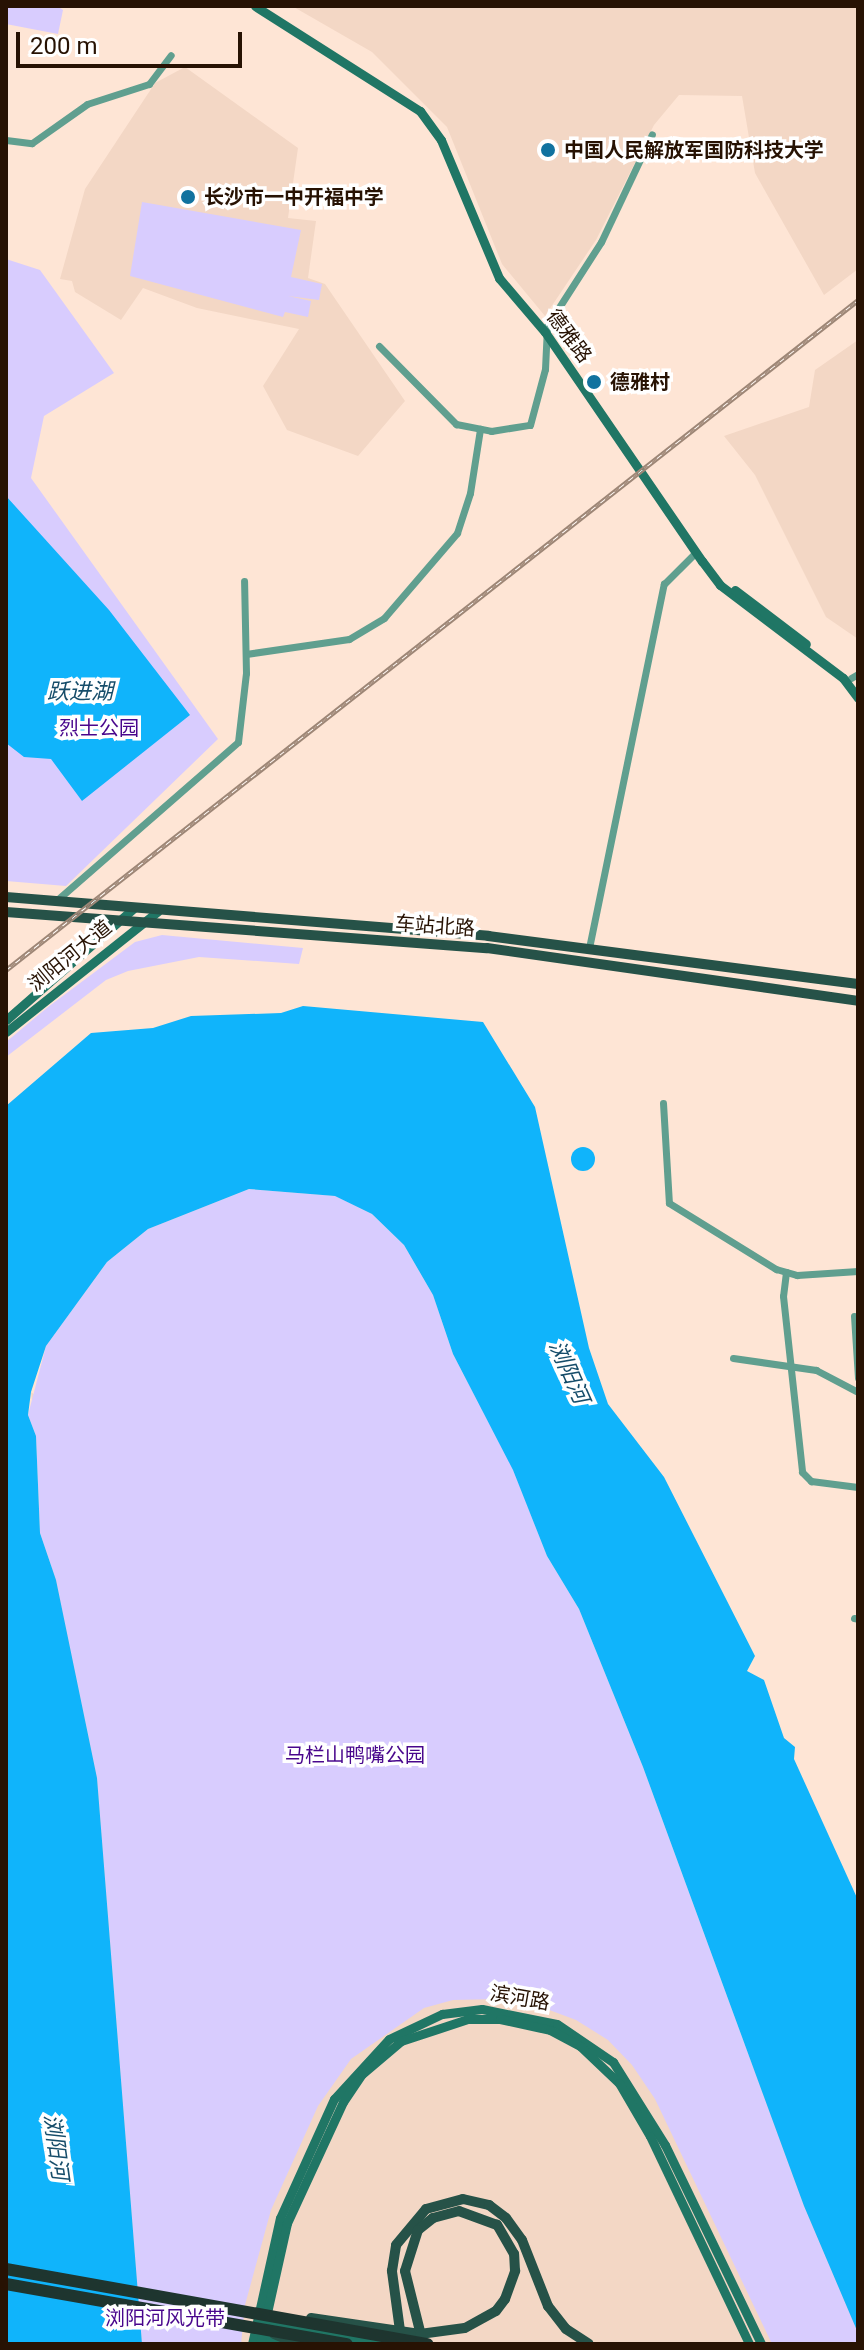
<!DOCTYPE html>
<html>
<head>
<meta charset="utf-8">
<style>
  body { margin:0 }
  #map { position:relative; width:864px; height:2350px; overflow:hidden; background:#fee5d5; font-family:Roboto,"Noto Sans SC",sans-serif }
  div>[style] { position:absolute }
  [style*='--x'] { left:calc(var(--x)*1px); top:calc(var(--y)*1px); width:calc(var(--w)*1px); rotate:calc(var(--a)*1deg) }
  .built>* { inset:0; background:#f3d7c5 }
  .green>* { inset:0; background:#d8ccfe }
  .water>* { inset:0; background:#10b4fb }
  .round { border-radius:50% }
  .street>* { height:7px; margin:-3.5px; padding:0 3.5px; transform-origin:3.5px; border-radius:3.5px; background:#609f8f }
  .secondary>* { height:9px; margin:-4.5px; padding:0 4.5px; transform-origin:4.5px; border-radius:4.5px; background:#207665 }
  .primary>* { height:10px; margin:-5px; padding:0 5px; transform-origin:5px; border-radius:5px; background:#265248 }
  .rail>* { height:5px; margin-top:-2.5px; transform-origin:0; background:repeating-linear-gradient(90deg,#fff 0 6px,#9d8676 0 12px); box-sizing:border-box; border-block:2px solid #9d8676 }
  .primary-bridge>* { height:10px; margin:-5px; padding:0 5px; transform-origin:5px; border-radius:5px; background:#265248 }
  .highway-bridge>* { height:12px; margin:-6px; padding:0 6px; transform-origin:6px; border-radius:6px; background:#1e352f }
  .dots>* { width:22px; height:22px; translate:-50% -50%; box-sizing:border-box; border:4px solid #fff; border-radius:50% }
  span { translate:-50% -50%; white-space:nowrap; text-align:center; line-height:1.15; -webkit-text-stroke:7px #fff; paint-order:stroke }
  .poi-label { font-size:20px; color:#271203; font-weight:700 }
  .left { translate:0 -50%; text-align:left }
  .street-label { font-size:20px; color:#271203 }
  .park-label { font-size:20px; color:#48068c }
  .water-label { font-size:22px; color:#164d6a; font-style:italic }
  .frame { position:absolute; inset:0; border:8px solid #271203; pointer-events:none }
  .scale { position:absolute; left:16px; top:32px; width:226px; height:36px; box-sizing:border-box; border:4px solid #271203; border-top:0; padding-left:10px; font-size:24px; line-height:28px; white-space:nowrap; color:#271203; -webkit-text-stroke:6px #fff; paint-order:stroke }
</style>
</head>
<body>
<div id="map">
  <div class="built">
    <div style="clip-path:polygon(292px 6px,858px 6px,858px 269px,824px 295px,755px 173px,742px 96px,679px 95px,654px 125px,596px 240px,545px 316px,502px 264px,447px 127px,372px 52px)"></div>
    <div style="clip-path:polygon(185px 67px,298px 148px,288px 218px,316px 221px,308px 278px,325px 284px,405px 401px,358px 456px,287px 430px,263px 386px,299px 329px,197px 308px,143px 288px,121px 320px,75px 292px,72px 281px,60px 279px,85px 189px,155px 83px)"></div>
    <div style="clip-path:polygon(858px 340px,858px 639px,826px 617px,755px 475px,724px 436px,809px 407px,815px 370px)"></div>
    <div style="clip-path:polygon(31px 1392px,690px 1907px,858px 2333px,858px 2344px,142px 2344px)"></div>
  </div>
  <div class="green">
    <div style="clip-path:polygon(6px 6px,57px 6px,63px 10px,58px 34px,6px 24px)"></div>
    <div style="clip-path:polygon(142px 202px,301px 230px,291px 277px,322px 284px,319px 300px,288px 296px,311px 301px,308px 317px,285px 312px,283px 317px,130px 276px)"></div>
    <div style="clip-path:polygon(6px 259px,40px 270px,114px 373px,44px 416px,31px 478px,218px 739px,66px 886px,6px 881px)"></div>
    <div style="clip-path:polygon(162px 935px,303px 948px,299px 964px,199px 957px,128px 971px,106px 980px,6px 1057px,6px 1042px,48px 1007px,135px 942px)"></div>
    <div style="clip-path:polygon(249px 1189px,336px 1196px,372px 1214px,404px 1245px,433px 1295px,453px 1354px,513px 1469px,547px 1556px,579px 1609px,643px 1767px,804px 2206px,858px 2333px,858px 2344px,772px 2344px,655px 2099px,632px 2065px,608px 2040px,576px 2020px,536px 2005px,499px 1999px,453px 2000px,424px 2008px,351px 2059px,318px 2106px,271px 2210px,245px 2305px,241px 2344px,142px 2344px,97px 1778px,56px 1580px,40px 1533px,36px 1436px,28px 1415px,46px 1346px,107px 1262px,148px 1229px)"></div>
  </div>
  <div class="water">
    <div style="clip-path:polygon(6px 496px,109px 610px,190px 715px,82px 801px,51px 759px,24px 757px,6px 743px)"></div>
    <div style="clip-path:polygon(303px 1006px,483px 1022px,535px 1107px,589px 1348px,608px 1404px,664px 1477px,755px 1656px,747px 1671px,764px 1680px,784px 1738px,795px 1747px,794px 1759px,858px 1900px,858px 2333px,804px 2206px,643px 1767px,579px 1609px,547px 1556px,513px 1470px,453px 1354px,433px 1295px,404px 1245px,372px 1214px,335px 1196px,249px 1189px,148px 1229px,107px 1262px,46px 1346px,31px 1392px,28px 1415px,36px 1436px,40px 1533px,56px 1580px,97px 1778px,142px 2344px,6px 2344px,6px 1106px,91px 1033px,153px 1028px,191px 1016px,281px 1013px)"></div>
    <div class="round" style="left:571px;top:1147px;width:24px;height:24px"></div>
  </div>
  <div class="street">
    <div style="--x:6;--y:140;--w:26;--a:7"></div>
    <div style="--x:32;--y:143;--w:67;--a:-35.3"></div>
    <div style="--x:87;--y:104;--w:65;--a:-17.9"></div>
    <div style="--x:149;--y:84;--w:36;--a:-53"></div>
    <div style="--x:379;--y:346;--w:110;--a:45.4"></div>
    <div style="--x:456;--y:424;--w:36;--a:11"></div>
    <div style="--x:491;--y:431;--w:39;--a:-9"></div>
    <div style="--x:530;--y:425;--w:58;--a:-75"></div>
    <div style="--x:545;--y:369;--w:43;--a:-87.3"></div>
    <div style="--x:547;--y:326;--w:100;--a:-57.3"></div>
    <div style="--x:601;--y:242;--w:119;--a:-64.7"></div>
    <div style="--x:246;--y:654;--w:104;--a:-8.3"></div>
    <div style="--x:349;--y:639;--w:41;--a:-31"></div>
    <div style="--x:384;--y:618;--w:112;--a:-49.3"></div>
    <div style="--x:457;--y:533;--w:42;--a:-72"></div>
    <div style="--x:470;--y:493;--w:65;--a:-81.1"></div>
    <div style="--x:851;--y:678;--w:8;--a:-30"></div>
    <div style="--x:57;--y:900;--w:240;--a:-41.1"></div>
    <div style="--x:238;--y:742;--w:69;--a:-83.4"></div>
    <div style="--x:246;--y:673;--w:92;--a:-91.2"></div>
    <div style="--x:589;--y:948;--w:372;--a:-78.4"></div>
    <div style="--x:664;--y:584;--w:45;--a:-45"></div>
    <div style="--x:663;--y:1103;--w:100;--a:86.6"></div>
    <div style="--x:669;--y:1203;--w:126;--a:31.7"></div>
    <div style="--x:776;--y:1269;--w:22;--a:16"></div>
    <div style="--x:797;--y:1275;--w:61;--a:-3.8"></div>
    <div style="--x:786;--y:1272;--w:24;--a:97"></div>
    <div style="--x:783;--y:1296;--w:177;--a:83.8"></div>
    <div style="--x:802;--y:1472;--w:13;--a:45"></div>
    <div style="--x:811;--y:1481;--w:47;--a:7.3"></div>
    <div style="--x:854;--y:1316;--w:62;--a:86.3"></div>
    <div style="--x:733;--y:1358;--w:84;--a:8.2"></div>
    <div style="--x:816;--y:1370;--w:47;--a:27.6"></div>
    <div style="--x:854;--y:1618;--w:4;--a:14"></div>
  </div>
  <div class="secondary">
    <div style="--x:255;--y:6;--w:196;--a:32.5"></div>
    <div style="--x:420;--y:111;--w:36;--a:54"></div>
    <div style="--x:441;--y:140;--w:150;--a:67.2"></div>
    <div style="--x:499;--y:278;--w:71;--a:49.6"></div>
    <div style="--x:545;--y:332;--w:278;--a:55.6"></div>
    <div style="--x:702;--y:561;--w:30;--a:53"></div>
    <div style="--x:720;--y:585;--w:154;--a:37.1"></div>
    <div style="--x:843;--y:678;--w:25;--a:53"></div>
    <div style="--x:735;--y:590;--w:89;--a:37.3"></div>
    <div style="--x:6;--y:1020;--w:169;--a:-41.2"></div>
    <div style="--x:6;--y:1032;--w:194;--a:-38.5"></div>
    <div style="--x:259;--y:2321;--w:133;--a:10"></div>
    <div style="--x:256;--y:2338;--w:36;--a:9"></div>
    <div style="--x:252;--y:2344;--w:129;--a:-77.5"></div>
    <div style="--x:280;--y:2218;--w:131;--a:-65.6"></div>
    <div style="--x:334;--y:2099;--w:81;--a:-47.5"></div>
    <div style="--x:389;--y:2039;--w:59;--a:-25.3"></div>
    <div style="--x:442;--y:2014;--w:40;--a:-7.1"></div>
    <div style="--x:482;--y:2009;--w:76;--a:11.3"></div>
    <div style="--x:557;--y:2024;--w:68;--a:34.2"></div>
    <div style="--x:613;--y:2062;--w:98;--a:57.9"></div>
    <div style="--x:665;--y:2145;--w:221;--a:64.2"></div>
    <div style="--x:260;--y:2344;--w:124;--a:-77.4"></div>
    <div style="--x:287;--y:2223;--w:133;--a:-65.2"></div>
    <div style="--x:343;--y:2102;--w:34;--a:-56"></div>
    <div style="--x:362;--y:2074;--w:51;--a:-40.2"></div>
    <div style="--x:401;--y:2041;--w:71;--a:-18.2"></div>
    <div style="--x:468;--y:2019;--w:32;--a:0"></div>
    <div style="--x:500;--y:2019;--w:51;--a:12.4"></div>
    <div style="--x:550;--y:2030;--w:34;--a:28"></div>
    <div style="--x:580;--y:2046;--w:54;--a:43.5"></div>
    <div style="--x:619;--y:2083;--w:61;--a:59.7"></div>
    <div style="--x:650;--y:2136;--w:230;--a:64.5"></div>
  </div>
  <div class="primary">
    <div style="--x:6;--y:897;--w:484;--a:4.6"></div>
    <div style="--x:488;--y:936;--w:373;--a:7.4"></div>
    <div style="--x:6;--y:912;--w:482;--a:4.3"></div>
    <div style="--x:487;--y:948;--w:375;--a:8.1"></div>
    <div style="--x:405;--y:2271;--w:70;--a:76"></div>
    <div style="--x:274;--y:2334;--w:26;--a:23"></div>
    <div style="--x:401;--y:2338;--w:68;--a:-97.7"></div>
    <div style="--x:392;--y:2271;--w:26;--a:-81"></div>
    <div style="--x:396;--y:2245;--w:47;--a:-50.2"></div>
    <div style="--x:426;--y:2209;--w:38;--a:-15"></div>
    <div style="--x:463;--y:2199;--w:27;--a:13"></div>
    <div style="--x:489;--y:2205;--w:21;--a:37"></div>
    <div style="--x:506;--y:2218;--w:27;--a:54"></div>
    <div style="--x:522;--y:2240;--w:71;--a:68.5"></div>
    <div style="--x:548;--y:2306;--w:29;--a:52"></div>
    <div style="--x:566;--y:2329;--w:27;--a:33"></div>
  </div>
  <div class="rail">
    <div style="--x:6;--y:970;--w:1084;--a:-38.18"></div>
  </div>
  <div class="primary-bridge">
    <div style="--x:311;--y:2318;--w:110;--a:8.4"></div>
    <div style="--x:420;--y:2334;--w:45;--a:-7.6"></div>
    <div style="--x:465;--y:2328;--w:35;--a:-29"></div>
    <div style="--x:496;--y:2311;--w:15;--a:-53"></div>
    <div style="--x:505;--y:2299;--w:30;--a:-70"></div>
    <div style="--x:515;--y:2271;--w:17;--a:-93"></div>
    <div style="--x:514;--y:2254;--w:34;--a:-120"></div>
    <div style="--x:497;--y:2225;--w:40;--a:-159.8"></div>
    <div style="--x:459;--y:2211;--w:27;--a:165"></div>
    <div style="--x:433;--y:2218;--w:19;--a:141"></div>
    <div style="--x:418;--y:2230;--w:43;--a:107.6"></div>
  </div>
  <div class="highway-bridge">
    <div style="--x:6;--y:2269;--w:428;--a:10.1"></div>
    <div style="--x:6;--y:2284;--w:346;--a:10"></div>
  </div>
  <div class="dots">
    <div style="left:548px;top:150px;background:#11729f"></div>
    <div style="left:188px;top:197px;background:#11729f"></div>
    <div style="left:594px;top:382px;background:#11729f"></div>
  </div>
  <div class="poi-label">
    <span class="left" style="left:564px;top:150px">中国人民解放军国防科技大学</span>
    <span class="left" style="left:204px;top:197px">长沙市一中开福中学</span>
    <span class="left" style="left:610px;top:382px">德雅村</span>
  </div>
  <div class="street-label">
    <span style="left:569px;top:336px;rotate:53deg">德雅路</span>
    <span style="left:435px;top:926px;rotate:4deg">车站北路</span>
    <span style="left:70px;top:956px;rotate:-39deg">浏阳河大道</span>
    <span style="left:520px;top:1998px;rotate:10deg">滨河路</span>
  </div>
  <div class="park-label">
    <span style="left:99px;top:728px">烈士公园</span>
    <span style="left:355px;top:1755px">马栏山鸭嘴公园</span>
    <span style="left:165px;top:2318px">浏阳河风光带</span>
  </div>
  <div class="water-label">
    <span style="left:80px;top:692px">跃进湖</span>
    <span style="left:569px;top:1372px;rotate:66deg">浏阳河</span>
    <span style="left:56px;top:2147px;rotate:82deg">浏阳河</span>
  </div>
  <div class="frame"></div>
  <div class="scale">200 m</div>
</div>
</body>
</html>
